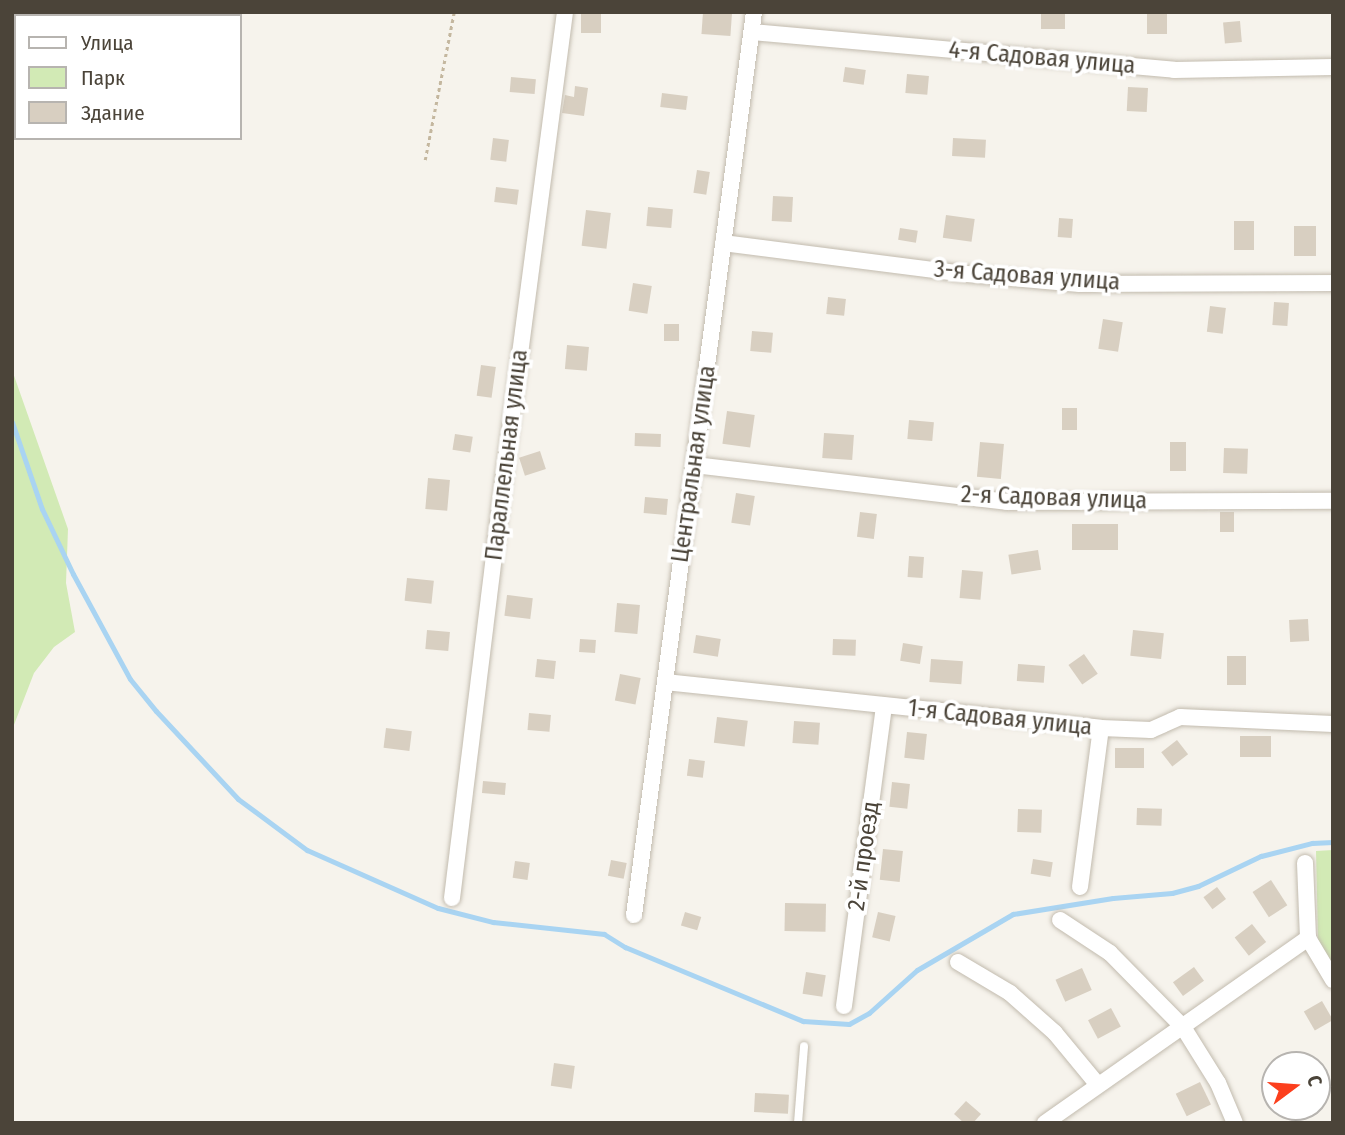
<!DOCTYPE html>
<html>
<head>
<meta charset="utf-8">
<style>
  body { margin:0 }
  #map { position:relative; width:1345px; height:1135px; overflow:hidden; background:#f6f3ec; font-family:"Fira Sans Condensed",sans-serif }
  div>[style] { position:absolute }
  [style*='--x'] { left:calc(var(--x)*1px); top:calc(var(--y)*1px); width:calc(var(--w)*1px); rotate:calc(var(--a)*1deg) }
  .green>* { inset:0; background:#d2eab5 }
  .stream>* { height:5px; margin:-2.5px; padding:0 2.5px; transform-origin:2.5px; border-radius:2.5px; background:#a9d4f2 }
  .building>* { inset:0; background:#d8cfc1; transform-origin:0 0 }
  .path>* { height:2.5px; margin-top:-1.25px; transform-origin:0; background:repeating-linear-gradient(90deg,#c4b79f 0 3.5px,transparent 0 7px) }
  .roads { filter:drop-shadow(0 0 2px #c2bbae) drop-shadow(0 0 2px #c2bbae) }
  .lane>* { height:8px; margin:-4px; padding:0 4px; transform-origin:4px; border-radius:4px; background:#fff }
  .street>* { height:16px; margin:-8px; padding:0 8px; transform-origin:8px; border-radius:8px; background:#fff }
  span { translate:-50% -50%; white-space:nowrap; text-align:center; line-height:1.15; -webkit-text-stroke:7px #fff; paint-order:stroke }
  .street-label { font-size:24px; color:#4b4439 }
  .frame { position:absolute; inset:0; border:14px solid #4b4439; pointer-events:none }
  .legend { position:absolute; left:14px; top:14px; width:228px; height:126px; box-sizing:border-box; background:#fff; border:2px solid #b7b4b0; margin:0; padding:9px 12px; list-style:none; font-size:21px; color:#4b4439 }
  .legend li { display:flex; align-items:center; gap:14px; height:35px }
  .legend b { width:35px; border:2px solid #b7b4b0 }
  .north { position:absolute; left:1261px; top:1051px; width:70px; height:70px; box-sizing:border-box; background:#fff; border:2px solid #b7b4b0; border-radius:50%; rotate:74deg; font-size:19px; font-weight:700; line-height:28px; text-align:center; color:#4b4439 }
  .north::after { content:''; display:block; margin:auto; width:24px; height:32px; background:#fc3f1d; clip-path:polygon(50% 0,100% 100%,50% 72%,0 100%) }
</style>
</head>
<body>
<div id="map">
  <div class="green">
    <div style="clip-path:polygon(12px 370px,68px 529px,66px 583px,75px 632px,54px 647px,34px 673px,12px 730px)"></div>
    <div style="clip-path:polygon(1333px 850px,1333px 965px,1318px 940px,1316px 851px)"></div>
  </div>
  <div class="stream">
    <div style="--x:12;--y:422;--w:92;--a:71"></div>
    <div style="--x:42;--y:509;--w:72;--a:64.5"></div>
    <div style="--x:73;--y:574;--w:119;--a:61.5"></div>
    <div style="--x:130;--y:679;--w:41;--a:50.9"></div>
    <div style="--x:156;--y:711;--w:120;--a:47"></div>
    <div style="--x:238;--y:799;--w:86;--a:36.5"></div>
    <div style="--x:307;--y:850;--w:143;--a:23.9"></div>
    <div style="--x:438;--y:908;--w:57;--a:14.3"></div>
    <div style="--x:493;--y:922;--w:112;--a:6.2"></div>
    <div style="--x:604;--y:934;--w:25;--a:32"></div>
    <div style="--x:625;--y:947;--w:193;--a:22.6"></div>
    <div style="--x:803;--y:1021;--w:46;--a:3.7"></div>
    <div style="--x:849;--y:1024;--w:23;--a:-29"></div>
    <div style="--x:869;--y:1013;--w:64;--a:-41.9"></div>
    <div style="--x:917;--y:970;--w:111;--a:-30.3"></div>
    <div style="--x:1013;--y:914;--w:101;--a:-9.1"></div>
    <div style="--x:1113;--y:898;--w:59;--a:-4.8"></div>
    <div style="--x:1172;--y:893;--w:27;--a:-15"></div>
    <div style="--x:1198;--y:886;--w:70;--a:-25.5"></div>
    <div style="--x:1261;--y:856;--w:53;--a:-14.3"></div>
    <div style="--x:1312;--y:843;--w:21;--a:-3"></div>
  </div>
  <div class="building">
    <div style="left:581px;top:12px;width:20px;height:21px"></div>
    <div style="left:703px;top:12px;width:29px;height:22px;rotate:4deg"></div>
    <div style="left:1041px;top:12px;width:24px;height:17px"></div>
    <div style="left:1147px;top:12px;width:20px;height:22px"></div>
    <div style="left:1240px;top:21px;width:21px;height:17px;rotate:85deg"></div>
    <div style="left:845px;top:67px;width:21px;height:15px;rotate:8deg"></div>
    <div style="left:907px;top:74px;width:22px;height:19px;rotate:5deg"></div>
    <div style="left:511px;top:77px;width:25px;height:15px;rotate:5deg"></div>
    <div style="clip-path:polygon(575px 86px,588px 88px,584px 116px,562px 113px,565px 95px,574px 97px)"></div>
    <div style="left:1128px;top:87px;width:20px;height:24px;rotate:3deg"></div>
    <div style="left:662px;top:93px;width:26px;height:14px;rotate:7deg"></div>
    <div style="left:493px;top:138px;width:16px;height:22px;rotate:7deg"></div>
    <div style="left:953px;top:138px;width:33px;height:18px;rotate:3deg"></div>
    <div style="left:697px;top:170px;width:13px;height:23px;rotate:9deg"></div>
    <div style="left:496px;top:187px;width:23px;height:15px;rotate:7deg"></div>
    <div style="left:773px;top:196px;width:20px;height:25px;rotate:3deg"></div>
    <div style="left:648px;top:207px;width:25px;height:19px;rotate:5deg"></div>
    <div style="left:586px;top:210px;width:25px;height:36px;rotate:7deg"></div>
    <div style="left:946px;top:215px;width:29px;height:23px;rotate:8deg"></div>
    <div style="left:1059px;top:218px;width:14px;height:19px;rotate:4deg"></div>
    <div style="left:1234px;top:221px;width:20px;height:29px"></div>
    <div style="left:1294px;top:226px;width:22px;height:30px"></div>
    <div style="left:900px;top:228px;width:18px;height:12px;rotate:9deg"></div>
    <div style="left:633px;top:283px;width:19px;height:28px;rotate:9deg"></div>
    <div style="left:828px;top:297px;width:18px;height:17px;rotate:6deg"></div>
    <div style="left:1274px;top:302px;width:15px;height:23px;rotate:4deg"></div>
    <div style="left:1210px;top:306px;width:16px;height:26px;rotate:7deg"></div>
    <div style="left:1103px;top:319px;width:20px;height:30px;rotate:9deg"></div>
    <div style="left:664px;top:324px;width:15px;height:17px"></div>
    <div style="left:752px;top:331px;width:21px;height:20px;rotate:5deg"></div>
    <div style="left:567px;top:345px;width:22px;height:24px;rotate:5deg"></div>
    <div style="left:481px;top:365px;width:15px;height:31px;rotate:8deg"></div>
    <div style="left:1062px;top:408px;width:15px;height:22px"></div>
    <div style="left:727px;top:411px;width:28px;height:33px;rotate:8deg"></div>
    <div style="left:909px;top:420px;width:25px;height:19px;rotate:5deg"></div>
    <div style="left:635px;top:433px;width:26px;height:13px;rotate:2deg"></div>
    <div style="left:824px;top:433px;width:30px;height:25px;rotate:4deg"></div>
    <div style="left:455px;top:434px;width:18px;height:16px;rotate:9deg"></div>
    <div style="left:980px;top:442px;width:24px;height:35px;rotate:5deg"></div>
    <div style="left:1170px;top:442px;width:16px;height:29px"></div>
    <div style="left:1224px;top:448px;width:24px;height:25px;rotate:2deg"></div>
    <div style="left:540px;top:451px;width:19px;height:22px;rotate:72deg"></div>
    <div style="left:428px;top:478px;width:22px;height:31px;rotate:5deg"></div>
    <div style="left:736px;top:493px;width:19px;height:30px;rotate:9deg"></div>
    <div style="left:645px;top:497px;width:23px;height:16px;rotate:5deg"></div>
    <div style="left:860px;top:512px;width:17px;height:25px;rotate:7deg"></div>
    <div style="left:1220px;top:512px;width:14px;height:20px"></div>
    <div style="left:1118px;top:524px;width:26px;height:46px;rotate:90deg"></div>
    <div style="left:1038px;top:550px;width:20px;height:30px;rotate:81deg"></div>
    <div style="left:909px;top:556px;width:15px;height:21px;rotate:4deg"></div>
    <div style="left:962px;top:570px;width:21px;height:28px;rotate:5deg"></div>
    <div style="left:407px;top:578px;width:27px;height:23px;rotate:6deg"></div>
    <div style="left:507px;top:595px;width:26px;height:21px;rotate:7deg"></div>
    <div style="left:617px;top:603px;width:23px;height:29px;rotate:5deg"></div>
    <div style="left:1308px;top:619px;width:22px;height:19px;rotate:87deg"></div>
    <div style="left:427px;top:630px;width:23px;height:19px;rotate:5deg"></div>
    <div style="left:1133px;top:630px;width:31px;height:26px;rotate:6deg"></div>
    <div style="left:696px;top:635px;width:25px;height:18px;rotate:9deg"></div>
    <div style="left:580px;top:639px;width:16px;height:13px;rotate:4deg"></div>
    <div style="left:833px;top:639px;width:23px;height:16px;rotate:2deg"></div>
    <div style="left:903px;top:643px;width:20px;height:18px;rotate:9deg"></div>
    <div style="left:1084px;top:654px;width:24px;height:19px;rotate:55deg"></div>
    <div style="left:1227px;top:656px;width:19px;height:29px"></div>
    <div style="left:537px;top:659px;width:19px;height:18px;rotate:6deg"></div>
    <div style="left:931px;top:659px;width:32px;height:23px;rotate:4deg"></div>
    <div style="left:1018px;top:664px;width:27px;height:17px;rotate:4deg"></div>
    <div style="left:620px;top:674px;width:21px;height:27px;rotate:11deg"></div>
    <div style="left:529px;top:713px;width:22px;height:17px;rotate:5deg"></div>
    <div style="left:717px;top:717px;width:31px;height:26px;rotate:7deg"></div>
    <div style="left:794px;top:721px;width:26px;height:22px;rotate:4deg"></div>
    <div style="left:386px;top:728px;width:26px;height:20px;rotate:7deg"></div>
    <div style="left:907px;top:732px;width:20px;height:26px;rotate:6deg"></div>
    <div style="left:1240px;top:736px;width:31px;height:21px"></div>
    <div style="left:1177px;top:740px;width:18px;height:20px;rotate:52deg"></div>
    <div style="left:1144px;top:748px;width:20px;height:29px;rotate:90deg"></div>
    <div style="left:689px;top:759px;width:16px;height:17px;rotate:7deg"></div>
    <div style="left:483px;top:781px;width:23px;height:12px;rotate:5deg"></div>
    <div style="left:892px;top:782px;width:18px;height:25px;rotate:6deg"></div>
    <div style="left:1137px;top:808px;width:25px;height:17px;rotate:2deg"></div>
    <div style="left:1018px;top:809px;width:24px;height:23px;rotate:2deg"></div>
    <div style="left:883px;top:849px;width:20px;height:31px;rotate:6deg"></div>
    <div style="left:1033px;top:859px;width:20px;height:15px;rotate:9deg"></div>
    <div style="left:611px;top:860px;width:16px;height:16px;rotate:11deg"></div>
    <div style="left:515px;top:861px;width:15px;height:17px;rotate:8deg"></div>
    <div style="left:1271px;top:880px;width:30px;height:22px;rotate:57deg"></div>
    <div style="left:1217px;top:887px;width:15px;height:17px;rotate:53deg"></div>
    <div style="left:785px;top:903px;width:41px;height:28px;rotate:1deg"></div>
    <div style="left:685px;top:912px;width:17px;height:14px;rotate:17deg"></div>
    <div style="left:878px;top:912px;width:18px;height:26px;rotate:13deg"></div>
    <div style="left:1252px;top:924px;width:23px;height:22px;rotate:52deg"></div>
    <div style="left:1194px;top:967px;width:17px;height:26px;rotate:54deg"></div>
    <div style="left:1082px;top:968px;width:24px;height:29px;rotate:66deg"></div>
    <div style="left:806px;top:972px;width:20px;height:22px;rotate:9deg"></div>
    <div style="left:1322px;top:1001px;width:22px;height:21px;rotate:60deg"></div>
    <div style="left:1111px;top:1008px;width:21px;height:26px;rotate:62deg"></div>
    <div style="left:554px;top:1063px;width:21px;height:23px;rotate:8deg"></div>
    <div style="left:1200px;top:1082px;width:25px;height:27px;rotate:64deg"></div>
    <div style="left:755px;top:1093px;width:34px;height:19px;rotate:3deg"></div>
    <div style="clip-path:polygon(966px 1101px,981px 1114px,973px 1123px,964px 1123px,954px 1114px)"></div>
  </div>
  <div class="path">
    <div style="--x:425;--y:160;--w:151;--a:-78.9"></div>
  </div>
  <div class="roads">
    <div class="lane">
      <div style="--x:798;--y:1123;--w:77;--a:-85.5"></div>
    </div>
    <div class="street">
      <div style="--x:752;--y:32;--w:424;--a:5.1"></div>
      <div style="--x:1174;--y:70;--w:159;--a:-1.1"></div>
      <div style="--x:723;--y:243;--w:235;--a:7.3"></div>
      <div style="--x:956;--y:273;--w:124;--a:5.1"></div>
      <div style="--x:1080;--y:284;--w:253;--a:-0.2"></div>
      <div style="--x:694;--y:465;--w:315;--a:6.7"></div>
      <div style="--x:1007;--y:502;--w:326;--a:-0.2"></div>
      <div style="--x:665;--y:682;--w:438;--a:6"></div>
      <div style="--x:1101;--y:728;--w:50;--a:2.3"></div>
      <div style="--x:1151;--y:730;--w:32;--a:-24"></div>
      <div style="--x:1180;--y:717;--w:153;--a:2.6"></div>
      <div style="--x:1305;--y:863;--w:75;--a:87.7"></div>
      <div style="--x:1308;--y:938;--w:49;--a:59.2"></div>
      <div style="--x:1080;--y:887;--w:160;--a:-82.5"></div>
      <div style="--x:452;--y:898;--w:418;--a:-83"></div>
      <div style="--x:503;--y:483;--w:475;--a:-82.5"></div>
      <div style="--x:634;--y:915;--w:911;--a:-82.43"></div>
      <div style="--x:1060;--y:920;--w:60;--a:33.4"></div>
      <div style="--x:1110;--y:953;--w:104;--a:45.4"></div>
      <div style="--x:1183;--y:1027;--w:66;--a:58"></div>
      <div style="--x:1218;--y:1083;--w:43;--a:67"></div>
      <div style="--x:958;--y:962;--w:61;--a:30.8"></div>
      <div style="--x:1010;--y:993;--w:60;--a:41.6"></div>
      <div style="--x:1055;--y:1033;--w:67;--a:50.4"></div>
      <div style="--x:844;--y:1006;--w:303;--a:-82.4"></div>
      <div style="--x:1045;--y:1123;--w:322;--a:-35.1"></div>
    </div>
  </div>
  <div class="street-label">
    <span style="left:1042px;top:58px;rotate:5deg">4-я Садовая улица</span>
    <span style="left:1027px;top:276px;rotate:4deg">3-я Садовая улица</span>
    <span style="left:507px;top:455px;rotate:-83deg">Параллельная улица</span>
    <span style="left:694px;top:464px;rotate:-82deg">Центральная улица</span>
    <span style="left:1054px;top:498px;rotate:2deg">2-я Садовая улица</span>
    <span style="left:1000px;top:718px;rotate:6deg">1-я Садовая улица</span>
    <span style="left:864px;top:856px;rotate:-82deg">2-й проезд</span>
  </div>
  <div class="frame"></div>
  <ul class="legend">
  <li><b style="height:9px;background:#fff"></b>Улица</li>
  <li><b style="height:19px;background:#d2eab5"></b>Парк</li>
  <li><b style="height:19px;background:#d8cfc1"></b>Здание</li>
  </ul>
  <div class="north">С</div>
</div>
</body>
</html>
